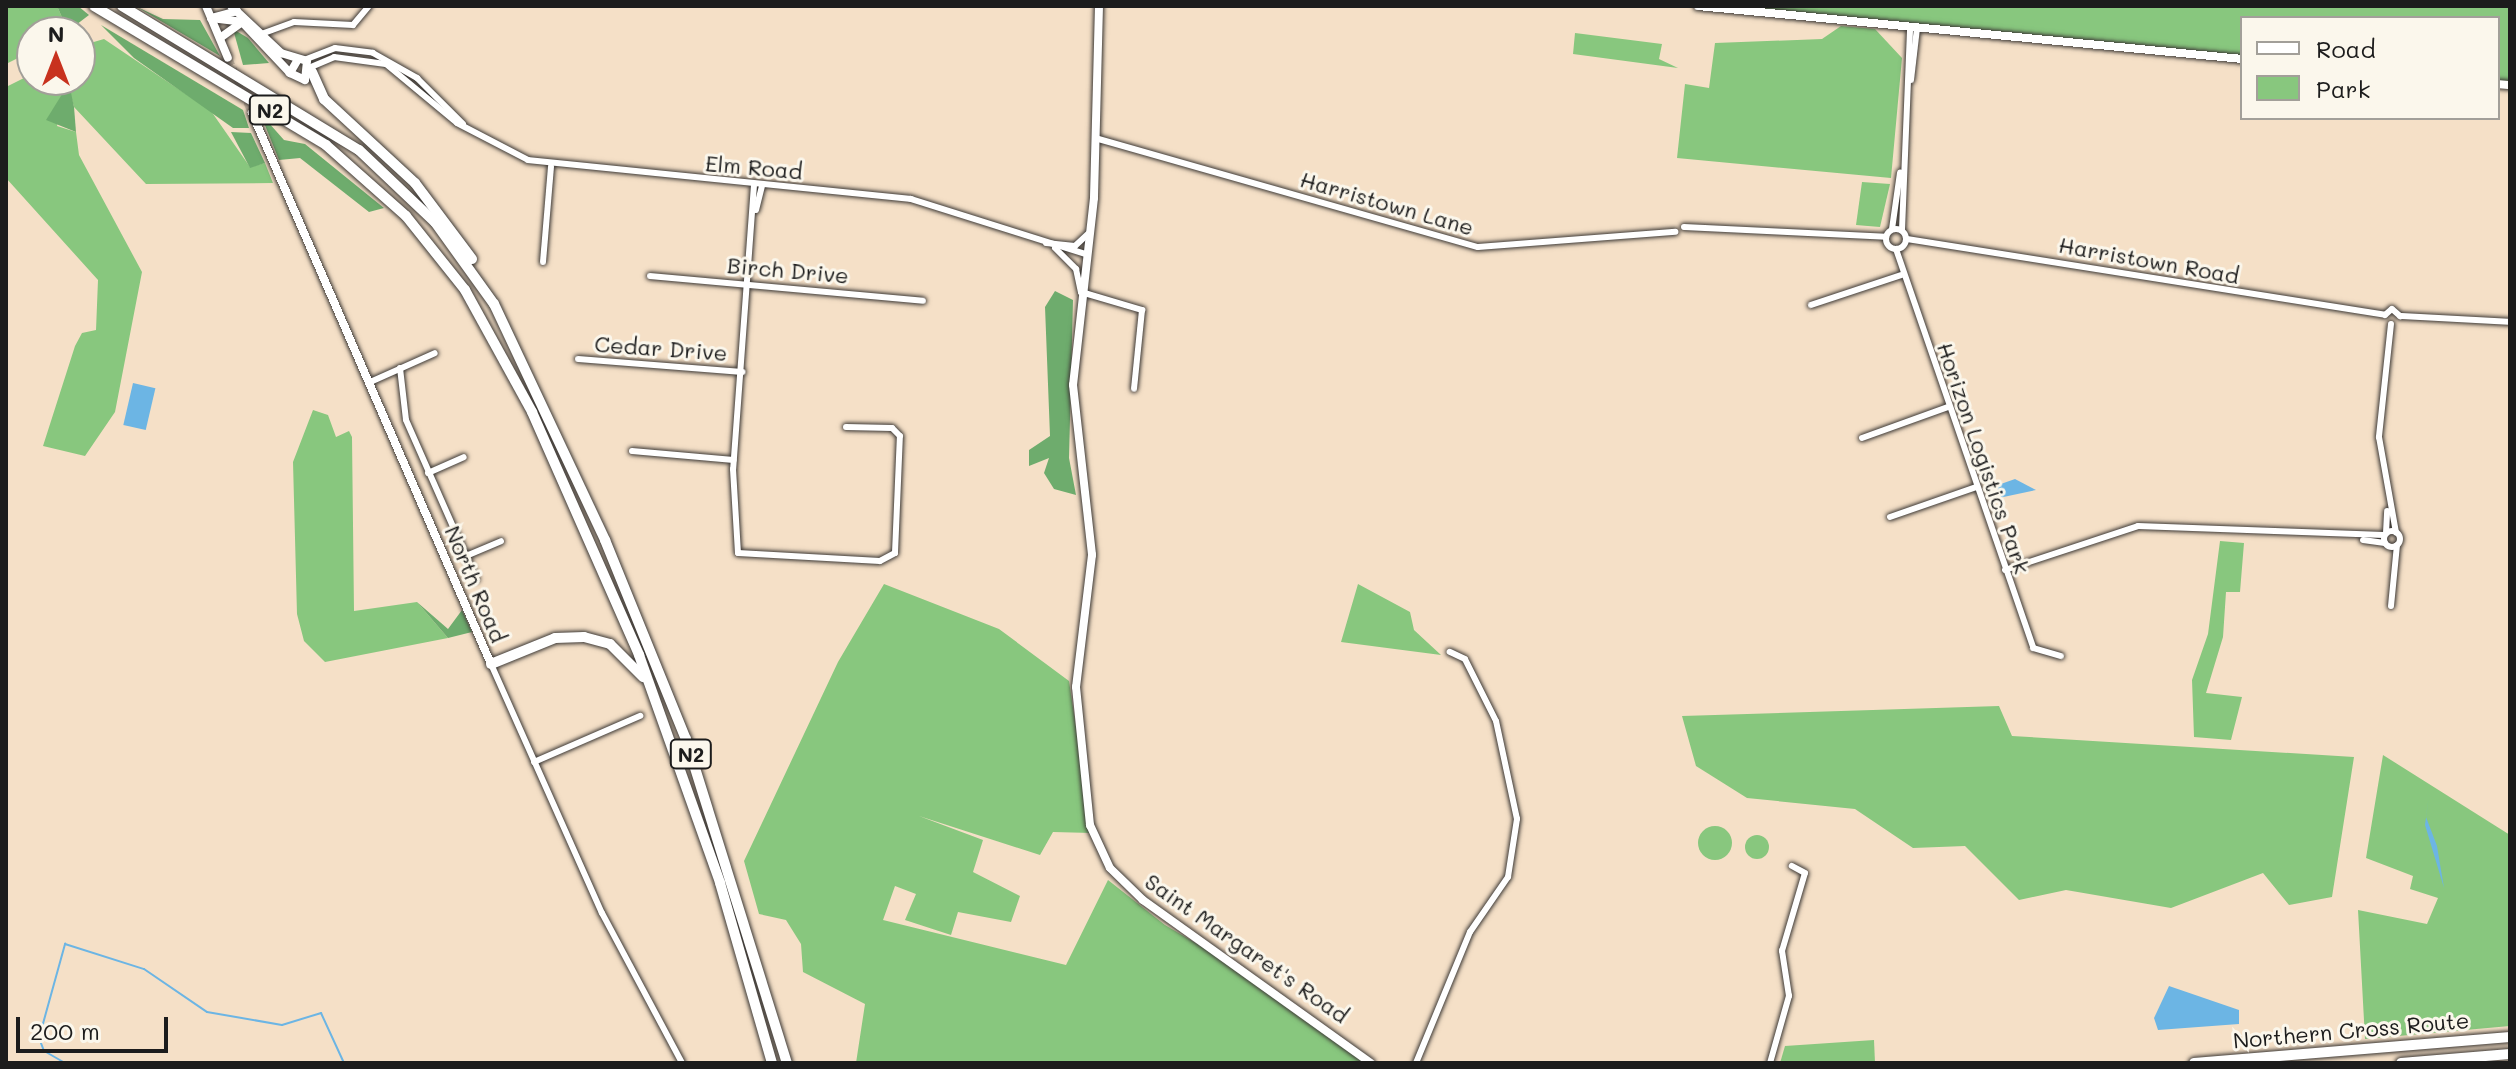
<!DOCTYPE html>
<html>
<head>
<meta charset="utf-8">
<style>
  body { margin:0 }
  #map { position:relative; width:2516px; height:1069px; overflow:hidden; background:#f5e0c7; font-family:Mali,sans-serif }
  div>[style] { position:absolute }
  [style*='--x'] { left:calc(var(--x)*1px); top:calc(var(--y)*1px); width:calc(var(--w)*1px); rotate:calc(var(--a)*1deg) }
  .green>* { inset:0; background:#88c77e }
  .round { border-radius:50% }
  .forest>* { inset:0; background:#6eac6d }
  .water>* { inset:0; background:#6cb5e4; transform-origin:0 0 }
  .stream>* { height:2px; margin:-1px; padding:0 1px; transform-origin:1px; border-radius:1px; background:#6cb5e4 }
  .secondary-tunnel>* { height:8px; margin-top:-4px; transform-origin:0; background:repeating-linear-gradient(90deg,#cab9a5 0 8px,transparent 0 12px) }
  .roads { filter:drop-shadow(0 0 2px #3d3936) drop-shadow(0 0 2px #3d3936) }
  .street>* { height:6px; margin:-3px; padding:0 3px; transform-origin:3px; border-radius:3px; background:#fff }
  .street>.ring { margin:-3px; padding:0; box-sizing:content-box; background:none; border:6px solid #fff; border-radius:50% }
  .secondary>* { height:8px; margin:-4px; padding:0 4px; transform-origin:4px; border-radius:4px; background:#fff }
  .highway>* { height:10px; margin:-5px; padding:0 5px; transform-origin:5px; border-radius:5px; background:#fff }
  span { translate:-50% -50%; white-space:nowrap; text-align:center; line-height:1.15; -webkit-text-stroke:6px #fbf7ec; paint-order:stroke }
  .shield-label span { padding:2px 6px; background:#fbf7ec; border:2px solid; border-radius:6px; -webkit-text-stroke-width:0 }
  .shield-label { font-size:20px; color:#1c1c1c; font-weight:700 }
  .street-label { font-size:22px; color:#1c1c1c }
  .frame { position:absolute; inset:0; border:8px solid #1c1c1c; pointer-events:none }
  .legend { position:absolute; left:2240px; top:16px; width:260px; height:104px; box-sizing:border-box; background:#fbf7ec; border:2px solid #a29f99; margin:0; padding:10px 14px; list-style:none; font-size:24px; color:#1c1c1c }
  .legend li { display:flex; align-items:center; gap:16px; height:40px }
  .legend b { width:40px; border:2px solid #a29f99 }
  .north { position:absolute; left:16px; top:16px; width:80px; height:80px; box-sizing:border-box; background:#fbf7ec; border:2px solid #a29f99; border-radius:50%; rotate:0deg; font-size:22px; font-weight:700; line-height:32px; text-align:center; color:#1c1c1c }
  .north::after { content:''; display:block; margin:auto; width:28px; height:36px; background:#c8321e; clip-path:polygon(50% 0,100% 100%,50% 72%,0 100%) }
  .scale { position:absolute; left:16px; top:1017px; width:152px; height:36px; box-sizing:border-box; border:4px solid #1c1c1c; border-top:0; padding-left:10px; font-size:24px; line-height:28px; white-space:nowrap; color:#1c1c1c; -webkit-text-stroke:6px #fbf7ec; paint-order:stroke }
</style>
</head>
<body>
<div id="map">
  <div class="green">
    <div style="clip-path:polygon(6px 6px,57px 6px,68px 31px,32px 32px,32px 51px,6px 64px)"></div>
    <div style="clip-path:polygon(1732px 6px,2510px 6px,2510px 82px,2498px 81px,2498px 18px,2242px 18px,2242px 56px)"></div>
    <div style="clip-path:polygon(1841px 26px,1875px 29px,1902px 58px,1891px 178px,1677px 158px,1685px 84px,1709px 88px,1715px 43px,1822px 39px)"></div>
    <div style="clip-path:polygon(1575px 33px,1662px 44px,1659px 59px,1678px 68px,1573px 54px)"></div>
    <div style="clip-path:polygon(104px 39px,211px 111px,250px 167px,265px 163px,273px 183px,146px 184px,74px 107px,68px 85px,57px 126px,76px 132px,79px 155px,142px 272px,115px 412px,85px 456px,43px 446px,75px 346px,82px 333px,96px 330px,98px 280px,6px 178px,6px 87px,32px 74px,32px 80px,80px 80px,80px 46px)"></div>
    <div style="clip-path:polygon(1862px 182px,1890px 184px,1880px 227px,1856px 225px)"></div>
    <div style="clip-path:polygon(313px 410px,328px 415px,336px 437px,349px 431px,352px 437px,354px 611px,417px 602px,448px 638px,325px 662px,304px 641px,297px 614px,293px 462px)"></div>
    <div style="clip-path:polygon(2220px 541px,2244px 543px,2240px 592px,2226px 592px,2223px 637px,2206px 693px,2242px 697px,2231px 740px,2194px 737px,2192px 680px,2208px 634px)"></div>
    <div style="clip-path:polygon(884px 584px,999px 629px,1069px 681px,1092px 833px,1053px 832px,1040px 855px,919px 816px,983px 840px,973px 872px,1020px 896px,1011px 922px,958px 912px,951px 935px,905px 920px,916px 894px,895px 886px,883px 920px,1066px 965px,1108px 880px,1165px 925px,1262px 982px,1365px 1063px,856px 1063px,865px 1004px,803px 972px,801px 944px,786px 920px,759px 914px,744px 861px,838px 662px)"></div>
    <div style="clip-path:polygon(1358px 584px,1410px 612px,1414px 630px,1441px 655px,1341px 642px)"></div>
    <div style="clip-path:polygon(1999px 706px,2012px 736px,2354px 757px,2332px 897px,2289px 905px,2263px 873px,2171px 908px,2066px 890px,2019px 900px,1965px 846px,1913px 848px,1855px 809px,1747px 798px,1696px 766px,1682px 716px)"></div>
    <div style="clip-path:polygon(2383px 755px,2510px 835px,2510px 1026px,2365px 1039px,2358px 910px,2427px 924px,2438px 898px,2410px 889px,2413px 876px,2366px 858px)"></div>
    <div class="round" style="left:1698px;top:826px;width:34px;height:34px"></div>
    <div class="round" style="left:1745px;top:835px;width:24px;height:24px"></div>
    <div style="clip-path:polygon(1874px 1040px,1875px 1063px,1780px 1063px,1785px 1046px)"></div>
  </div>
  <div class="forest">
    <div style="clip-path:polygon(57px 6px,78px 6px,89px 15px,68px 31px)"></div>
    <div style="clip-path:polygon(137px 7px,163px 19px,200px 20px,220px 56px)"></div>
    <div style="clip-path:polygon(101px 25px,243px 110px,249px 128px,233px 128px,134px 58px)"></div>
    <div style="clip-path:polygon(233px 29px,248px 38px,269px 63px,243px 65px)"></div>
    <div style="clip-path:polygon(69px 83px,74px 107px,76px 132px,46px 120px)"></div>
    <div style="clip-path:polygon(260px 113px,284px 140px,305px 144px,384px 208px,369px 212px,300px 158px,279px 160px)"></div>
    <div style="clip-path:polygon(231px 132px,251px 133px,265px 163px,250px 168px)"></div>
    <div style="clip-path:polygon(1055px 291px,1073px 300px,1069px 458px,1076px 495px,1054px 489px,1044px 473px,1049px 458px,1029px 466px,1029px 450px,1050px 436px,1045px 307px)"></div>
    <div style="clip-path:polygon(417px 602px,448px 629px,462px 610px,472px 632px,448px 638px)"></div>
  </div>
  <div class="water">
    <div style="left:133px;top:383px;width:23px;height:43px;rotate:13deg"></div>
    <div style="clip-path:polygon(2015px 479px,2036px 490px,1994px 499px,1998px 485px)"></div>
    <div style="clip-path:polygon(2430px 788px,2426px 817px,2437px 846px,2444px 888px,2425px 825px)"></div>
    <div style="clip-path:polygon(2169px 986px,2239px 1010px,2239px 1024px,2158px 1030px,2154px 1018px)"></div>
  </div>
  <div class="stream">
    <div style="--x:65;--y:1063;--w:24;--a:-150"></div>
    <div style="--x:44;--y:1051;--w:14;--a:-111"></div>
    <div style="--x:39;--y:1038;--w:98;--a:-74.5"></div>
    <div style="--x:65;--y:944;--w:83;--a:17.6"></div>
    <div style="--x:144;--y:969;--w:76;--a:34.3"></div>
    <div style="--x:207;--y:1012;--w:76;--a:9.8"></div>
    <div style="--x:282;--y:1025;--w:41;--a:-17.1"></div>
    <div style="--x:321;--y:1013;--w:55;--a:65.3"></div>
  </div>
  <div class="secondary-tunnel">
    <div style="--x:228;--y:58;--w:60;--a:66.4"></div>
  </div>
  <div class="roads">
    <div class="street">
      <div style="--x:264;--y:33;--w:32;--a:-20"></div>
      <div style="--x:294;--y:22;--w:59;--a:2.9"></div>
      <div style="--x:353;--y:25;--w:25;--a:-50"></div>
      <div style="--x:304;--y:60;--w:33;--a:-21"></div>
      <div style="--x:335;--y:48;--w:38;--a:7"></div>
      <div style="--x:373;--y:53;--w:51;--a:29.6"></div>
      <div style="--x:417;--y:78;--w:65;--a:45"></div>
      <div style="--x:311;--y:67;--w:25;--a:-23"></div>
      <div style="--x:334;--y:57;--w:52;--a:7.7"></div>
      <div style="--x:386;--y:64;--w:92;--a:39.7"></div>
      <div style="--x:457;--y:123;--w:80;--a:27.5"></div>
      <div style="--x:528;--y:160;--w:385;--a:5.8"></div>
      <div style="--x:911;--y:199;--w:182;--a:17.5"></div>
      <div style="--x:1911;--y:80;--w:52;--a:-83.4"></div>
      <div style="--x:1095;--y:138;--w:398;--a:15.9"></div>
      <div style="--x:1478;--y:247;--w:198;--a:-4.4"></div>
      <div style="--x:754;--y:185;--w:285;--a:94.2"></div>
      <div style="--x:733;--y:469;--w:84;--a:86.6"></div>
      <div style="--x:738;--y:553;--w:142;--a:3.2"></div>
      <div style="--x:880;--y:561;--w:17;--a:-28"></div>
      <div style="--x:895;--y:553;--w:117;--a:-87.6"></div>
      <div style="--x:900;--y:436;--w:11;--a:-135"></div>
      <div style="--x:892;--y:428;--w:46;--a:-178.8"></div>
      <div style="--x:756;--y:210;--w:25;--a:-76"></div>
      <div style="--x:1684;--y:227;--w:202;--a:2.8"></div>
      <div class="ring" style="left:1886px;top:229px;width:14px;height:14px"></div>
      <div style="--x:1892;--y:229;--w:57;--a:-81.9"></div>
      <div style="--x:1902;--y:230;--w:203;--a:-87.7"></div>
      <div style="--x:1907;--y:239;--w:484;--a:9"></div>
      <div style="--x:1046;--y:243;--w:29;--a:6"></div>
      <div style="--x:1075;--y:246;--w:18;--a:-43"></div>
      <div style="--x:1055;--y:248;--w:30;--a:45"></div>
      <div style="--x:1076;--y:269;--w:24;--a:78"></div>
      <div style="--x:1081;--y:292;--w:64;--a:16.4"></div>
      <div style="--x:1142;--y:310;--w:79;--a:95.8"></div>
      <div style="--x:1896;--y:249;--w:422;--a:71"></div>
      <div style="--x:2033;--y:648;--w:29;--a:16"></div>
      <div style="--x:543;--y:262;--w:96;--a:-85.2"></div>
      <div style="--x:650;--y:276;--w:274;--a:5.2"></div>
      <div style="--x:1811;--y:305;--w:95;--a:-18.4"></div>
      <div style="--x:2385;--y:315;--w:9;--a:-41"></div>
      <div style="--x:2392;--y:309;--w:11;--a:41"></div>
      <div style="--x:2400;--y:316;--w:110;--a:3.1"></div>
      <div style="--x:2391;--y:324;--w:114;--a:96.1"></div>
      <div style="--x:2379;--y:437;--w:97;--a:79.9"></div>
      <div style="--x:578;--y:359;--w:165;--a:4.5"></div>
      <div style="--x:400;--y:368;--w:52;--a:83.4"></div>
      <div style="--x:406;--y:420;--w:174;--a:66.2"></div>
      <div style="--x:368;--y:383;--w:73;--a:-24.1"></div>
      <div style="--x:1862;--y:438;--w:91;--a:-19.8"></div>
      <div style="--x:632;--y:451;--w:102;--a:5"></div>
      <div style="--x:428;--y:473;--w:39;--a:-24"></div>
      <div style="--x:1890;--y:517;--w:91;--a:-19.2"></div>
      <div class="ring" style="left:2384px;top:531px;width:10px;height:10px"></div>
      <div style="--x:2386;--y:533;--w:22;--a:-87"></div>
      <div style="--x:2363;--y:540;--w:22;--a:8"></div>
      <div style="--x:466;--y:556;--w:38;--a:-23"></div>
      <div style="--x:2005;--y:570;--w:140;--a:-18.3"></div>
      <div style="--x:2138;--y:526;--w:246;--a:2.1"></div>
      <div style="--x:2391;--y:606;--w:61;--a:-84.4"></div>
      <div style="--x:491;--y:664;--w:273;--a:66"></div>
      <div style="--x:602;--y:913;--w:170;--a:61.9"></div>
      <div style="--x:534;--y:762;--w:116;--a:-23.5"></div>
      <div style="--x:1416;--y:1063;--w:142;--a:-67.6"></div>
      <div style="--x:1470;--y:932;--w:67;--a:-55.4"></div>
      <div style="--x:1508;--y:877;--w:59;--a:-81.2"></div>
      <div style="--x:1517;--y:819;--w:100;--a:-102.1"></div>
      <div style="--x:1496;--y:721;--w:69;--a:-116.6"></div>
      <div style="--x:1465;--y:659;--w:17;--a:-155"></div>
      <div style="--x:1770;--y:1063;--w:70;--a:-74.2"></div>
      <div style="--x:1789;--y:996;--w:46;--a:-98.8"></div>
      <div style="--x:1782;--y:951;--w:81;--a:-73.6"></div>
      <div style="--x:1805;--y:873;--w:15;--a:-152"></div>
    </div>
    <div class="secondary">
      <div style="--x:206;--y:6;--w:56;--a:67.1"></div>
      <div style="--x:231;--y:6;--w:69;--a:43.2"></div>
      <div style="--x:281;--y:53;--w:27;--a:17"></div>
      <div style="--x:307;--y:61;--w:19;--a:96"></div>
      <div style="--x:305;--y:80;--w:17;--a:-155"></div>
      <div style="--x:290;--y:73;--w:16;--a:-60"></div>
      <div style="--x:1099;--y:6;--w:192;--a:91.5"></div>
      <div style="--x:1094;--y:198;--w:188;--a:96.4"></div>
      <div style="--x:1073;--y:385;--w:171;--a:83.6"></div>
      <div style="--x:1092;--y:555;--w:133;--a:96.9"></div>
      <div style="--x:1076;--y:687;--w:139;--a:84.2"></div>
      <div style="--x:1090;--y:825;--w:47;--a:65.1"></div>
      <div style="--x:1110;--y:868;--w:46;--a:44.1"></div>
      <div style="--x:1143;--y:900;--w:280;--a:35.6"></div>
      <div style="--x:1698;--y:6;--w:547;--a:5.56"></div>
      <div style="--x:211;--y:18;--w:31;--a:7"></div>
      <div style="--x:242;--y:22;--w:70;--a:46.7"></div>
      <div style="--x:211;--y:18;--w:27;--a:-15"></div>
      <div style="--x:220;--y:38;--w:24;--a:-36"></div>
      <div style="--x:2498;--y:84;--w:12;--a:5"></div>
      <div style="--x:252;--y:113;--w:601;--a:66.55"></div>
    </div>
    <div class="highway">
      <div style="--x:94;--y:6;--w:270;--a:30.9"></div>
      <div style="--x:326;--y:145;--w:107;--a:41.6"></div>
      <div style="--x:406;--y:216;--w:95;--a:51.4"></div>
      <div style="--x:465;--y:290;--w:139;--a:61.2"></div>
      <div style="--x:532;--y:412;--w:266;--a:66.2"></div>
      <div style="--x:639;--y:655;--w:242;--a:70.4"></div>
      <div style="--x:720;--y:883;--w:187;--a:73.9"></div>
      <div style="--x:122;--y:6;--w:277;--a:31.3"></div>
      <div style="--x:359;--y:150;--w:105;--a:43.5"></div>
      <div style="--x:435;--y:222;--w:101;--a:54.3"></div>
      <div style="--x:494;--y:304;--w:261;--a:64.8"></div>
      <div style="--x:605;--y:540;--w:215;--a:67.9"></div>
      <div style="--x:686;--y:739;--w:339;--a:72.7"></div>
      <div style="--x:312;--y:72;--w:30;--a:66"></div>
      <div style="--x:324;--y:99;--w:124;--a:42.7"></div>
      <div style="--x:415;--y:183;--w:95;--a:53.1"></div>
      <div style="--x:491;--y:664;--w:69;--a:-22.1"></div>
      <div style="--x:555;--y:638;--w:29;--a:-2"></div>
      <div style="--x:584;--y:637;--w:27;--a:15"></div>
      <div style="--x:610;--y:644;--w:47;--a:45"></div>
      <div style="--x:2194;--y:1063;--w:317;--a:-4.7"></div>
      <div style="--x:2401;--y:1063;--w:109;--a:-4.7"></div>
    </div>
  </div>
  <div class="shield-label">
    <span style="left:270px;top:110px">N2</span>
    <span style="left:691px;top:754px">N2</span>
  </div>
  <div class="street-label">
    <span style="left:754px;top:167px;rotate:5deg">Elm Road</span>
    <span style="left:1387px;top:203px;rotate:16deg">Harristown Lane</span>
    <span style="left:2149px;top:260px;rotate:10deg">Harristown Road</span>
    <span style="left:788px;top:270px;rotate:5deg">Birch Drive</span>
    <span style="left:661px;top:348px;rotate:4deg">Cedar Drive</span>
    <span style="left:1984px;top:458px;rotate:71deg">Horizon Logistics Park</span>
    <span style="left:476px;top:584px;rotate:67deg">North Road</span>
    <span style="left:1247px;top:948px;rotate:35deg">Saint Margaret's Road</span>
    <span style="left:2351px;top:1030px;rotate:-5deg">Northern Cross Route</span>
  </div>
  <div class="frame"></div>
  <ul class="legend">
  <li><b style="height:10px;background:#fff"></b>Road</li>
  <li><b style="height:22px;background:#88c77e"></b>Park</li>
  </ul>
  <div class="north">N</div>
  <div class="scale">200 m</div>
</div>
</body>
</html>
